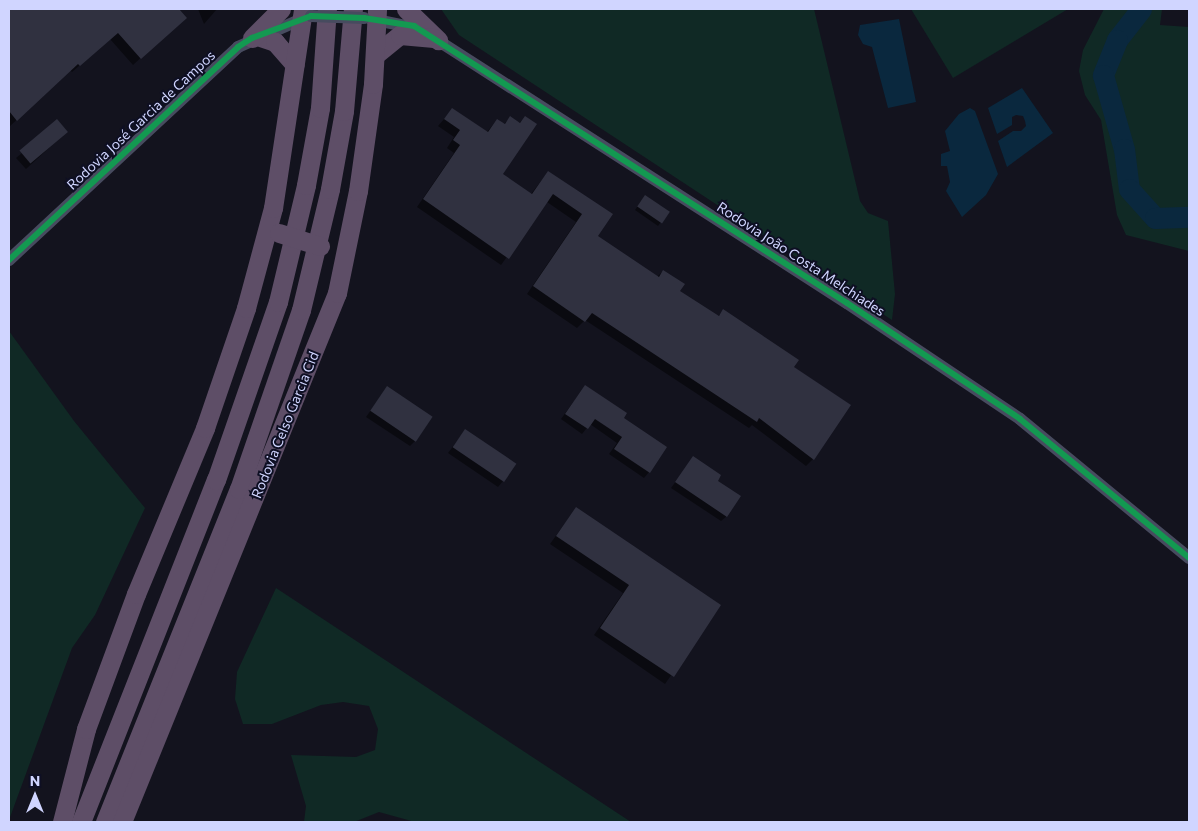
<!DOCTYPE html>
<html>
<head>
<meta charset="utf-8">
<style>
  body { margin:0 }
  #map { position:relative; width:1198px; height:831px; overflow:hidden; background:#13131e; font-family:Commissioner,sans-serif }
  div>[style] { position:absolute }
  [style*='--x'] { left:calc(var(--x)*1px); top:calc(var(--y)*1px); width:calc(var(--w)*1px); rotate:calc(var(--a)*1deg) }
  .green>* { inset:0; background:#102925 }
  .water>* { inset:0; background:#0a283e }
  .shadow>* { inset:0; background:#0007 }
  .river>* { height:21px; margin:-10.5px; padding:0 10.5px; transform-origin:10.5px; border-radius:10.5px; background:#0a283e }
  .building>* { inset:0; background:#303140; transform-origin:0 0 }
  .minor>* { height:12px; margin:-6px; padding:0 6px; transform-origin:6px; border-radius:6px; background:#474b5f }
  .highway>* { height:19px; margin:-9.5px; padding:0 9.5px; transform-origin:9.5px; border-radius:9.5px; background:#5e4e67 }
  .minor-bridge>* { height:12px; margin:-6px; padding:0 6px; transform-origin:6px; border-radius:6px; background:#474b5f }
  .highway-bridge>* { height:19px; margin:-9.5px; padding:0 9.5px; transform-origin:9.5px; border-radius:9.5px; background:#5e4e67 }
  .cycleway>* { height:6px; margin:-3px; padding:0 3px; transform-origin:3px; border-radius:3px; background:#139951 }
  span { translate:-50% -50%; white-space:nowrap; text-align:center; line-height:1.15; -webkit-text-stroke:4px #0e0f23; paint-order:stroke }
  .street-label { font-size:14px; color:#d0d5ff }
  .frame { position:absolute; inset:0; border:10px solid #d0d5ff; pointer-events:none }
  .north { position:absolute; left:10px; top:771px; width:50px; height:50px; -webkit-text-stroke:4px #0e0f23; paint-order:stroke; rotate:0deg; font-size:14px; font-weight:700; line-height:20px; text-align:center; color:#d0d5ff }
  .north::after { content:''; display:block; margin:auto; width:18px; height:22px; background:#d0d5ff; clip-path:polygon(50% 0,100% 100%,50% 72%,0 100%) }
</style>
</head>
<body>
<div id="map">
  <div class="green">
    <div style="clip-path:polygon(441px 9px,814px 9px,860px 201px,868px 213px,888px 221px,895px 294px,892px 320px,459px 35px)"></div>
    <div style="clip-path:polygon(911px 9px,1068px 9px,953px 78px)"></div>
    <div style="clip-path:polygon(1104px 9px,1162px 9px,1160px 25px,1189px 27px,1189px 251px,1126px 235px,1117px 215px,1101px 120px,1085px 95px,1079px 71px,1083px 50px)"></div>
    <div style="clip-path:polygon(9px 331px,74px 421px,145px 508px,95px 615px,72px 648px,9px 820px)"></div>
    <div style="clip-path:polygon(276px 588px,631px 822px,415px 822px,379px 812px,354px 822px,304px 822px,306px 806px,291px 755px,356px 757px,375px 750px,378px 729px,369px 706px,343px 702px,321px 705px,272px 724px,243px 724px,235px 699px,237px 672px)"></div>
  </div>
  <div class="water">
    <div style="clip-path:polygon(899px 19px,916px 102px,888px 108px,872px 47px,863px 44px,858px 35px,860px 25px)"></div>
    <div style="clip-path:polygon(1022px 88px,1053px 133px,1007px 167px,998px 141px,1013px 131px,1021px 131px,1026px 126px,1025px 121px,1023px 116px,1016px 115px,1012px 117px,1012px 125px,997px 134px,988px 108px)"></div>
    <div style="clip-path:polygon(970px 108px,975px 111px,998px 174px,986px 195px,962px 217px,946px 191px,950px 182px,947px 166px,941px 166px,941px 154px,950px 151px,945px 131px,959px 114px)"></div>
  </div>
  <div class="shadow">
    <div style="clip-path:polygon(9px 9px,177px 9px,185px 17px,133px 65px,110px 39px,72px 72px,70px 70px,9px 127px)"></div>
    <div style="clip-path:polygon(198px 9px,217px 9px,204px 24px)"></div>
    <div style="clip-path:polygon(452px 110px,486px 133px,497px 120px,504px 124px,511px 117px,519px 123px,525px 118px,501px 175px,531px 194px,548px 172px,611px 215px,596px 236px,657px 277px,663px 271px,679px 291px,717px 317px,724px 311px,793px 367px,850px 405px,813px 459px,806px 466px,752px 425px,749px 428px,585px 320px,577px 328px,527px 294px,576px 222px,547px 202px,501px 265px,417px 207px,454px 153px,447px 148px,454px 137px,438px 126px)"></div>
    <div style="clip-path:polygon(61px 137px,26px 169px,16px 158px,22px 153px)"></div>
    <div style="clip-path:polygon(642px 200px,668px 212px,658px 226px,635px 210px)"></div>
    <div style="clip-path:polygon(585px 386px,622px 419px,649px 472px,644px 478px,609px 454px,617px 443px,590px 424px,582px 434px,561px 419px)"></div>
    <div style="clip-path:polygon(387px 388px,415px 441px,410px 446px,366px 417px)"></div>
    <div style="clip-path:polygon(465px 431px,503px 481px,498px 487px,448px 453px)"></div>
    <div style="clip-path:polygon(693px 458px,716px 481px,727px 516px,721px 521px,671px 488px)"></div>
    <div style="clip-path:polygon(576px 508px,720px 605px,665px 684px,594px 635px,623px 593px,550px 544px)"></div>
  </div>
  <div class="river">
    <div style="--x:1141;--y:9;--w:39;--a:128"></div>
    <div style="--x:1117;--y:40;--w:38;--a:112"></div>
    <div style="--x:1103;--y:75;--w:77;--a:74.2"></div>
    <div style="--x:1124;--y:149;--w:40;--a:82.9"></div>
    <div style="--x:1129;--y:189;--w:39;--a:48"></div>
    <div style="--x:1155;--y:218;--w:34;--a:-2"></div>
  </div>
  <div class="building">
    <div style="clip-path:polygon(9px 9px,179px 9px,187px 18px,141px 59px,118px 33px,80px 66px,78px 64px,17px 121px,9px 111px)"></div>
    <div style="clip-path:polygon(452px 108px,488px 132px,497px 119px,505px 124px,510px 116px,520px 123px,525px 116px,537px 124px,503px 174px,532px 194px,548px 171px,613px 214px,598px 236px,659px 277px,663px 270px,685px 284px,680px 291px,719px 316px,723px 309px,799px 360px,794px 367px,851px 405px,814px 460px,759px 418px,757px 422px,592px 313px,585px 322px,533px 286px,582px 214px,553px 194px,509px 259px,423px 199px,460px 145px,453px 140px,460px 130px,444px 119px)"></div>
    <div style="left:57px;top:119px;width:17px;height:49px;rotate:50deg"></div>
    <div style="left:645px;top:195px;width:30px;height:14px;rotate:34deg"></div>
    <div style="clip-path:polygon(585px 385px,627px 413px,624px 418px,667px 447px,650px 473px,614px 449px,622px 437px,595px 419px,588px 429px,565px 414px)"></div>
    <div style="left:387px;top:386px;width:55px;height:30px;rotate:34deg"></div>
    <div style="left:465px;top:429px;width:62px;height:22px;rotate:34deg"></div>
    <div style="clip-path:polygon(693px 456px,721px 475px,718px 481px,741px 496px,727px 517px,675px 482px)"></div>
    <div style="clip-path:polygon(576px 507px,721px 605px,674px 677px,600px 628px,629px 585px,556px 536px)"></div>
  </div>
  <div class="minor">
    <div style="--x:371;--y:19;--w:50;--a:11.5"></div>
    <div style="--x:420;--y:29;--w:507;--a:32.69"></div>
    <div style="--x:847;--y:303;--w:208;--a:33.8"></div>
    <div style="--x:1020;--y:419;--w:219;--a:39.4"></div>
    <div style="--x:9;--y:260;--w:313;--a:-42.9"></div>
    <div style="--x:238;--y:47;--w:74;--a:-23.8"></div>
  </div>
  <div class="highway">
    <div style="--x:406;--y:9;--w:45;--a:44.1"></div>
    <div style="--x:257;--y:36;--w:19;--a:18"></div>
    <div style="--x:275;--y:42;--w:30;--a:49"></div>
    <div style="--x:252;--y:38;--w:41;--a:-45"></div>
    <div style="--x:375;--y:55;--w:32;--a:-39"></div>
    <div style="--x:400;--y:35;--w:34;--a:5"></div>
    <div style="--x:62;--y:822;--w:96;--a:-75.5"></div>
    <div style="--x:86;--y:729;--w:144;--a:-69.7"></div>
    <div style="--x:136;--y:594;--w:180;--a:-67.4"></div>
    <div style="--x:205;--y:428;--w:127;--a:-71.1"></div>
    <div style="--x:246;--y:308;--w:104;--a:-74.9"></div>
    <div style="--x:273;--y:208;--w:201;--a:-81.4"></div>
    <div style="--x:81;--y:822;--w:368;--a:-68.5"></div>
    <div style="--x:216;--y:480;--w:188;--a:-70.8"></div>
    <div style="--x:278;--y:302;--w:120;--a:-76.5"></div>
    <div style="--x:306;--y:185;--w:78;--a:-79.7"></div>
    <div style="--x:320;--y:108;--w:99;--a:-86"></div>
    <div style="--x:105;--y:822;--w:359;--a:-68.1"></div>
    <div style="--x:239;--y:489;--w:189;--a:-70.9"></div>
    <div style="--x:301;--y:310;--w:124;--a:-76.5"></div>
    <div style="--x:330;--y:189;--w:79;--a:-79.8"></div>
    <div style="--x:344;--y:111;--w:102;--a:-85"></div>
    <div style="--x:122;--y:822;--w:571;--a:-67.88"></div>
    <div style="--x:337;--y:293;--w:104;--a:-78.4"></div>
    <div style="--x:358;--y:191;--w:108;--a:-82"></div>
    <div style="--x:373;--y:84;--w:75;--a:-86.9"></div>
  </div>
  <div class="minor-bridge">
    <div style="--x:311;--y:16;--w:53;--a:2.2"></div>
  </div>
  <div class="highway-bridge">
    <div style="--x:279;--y:233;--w:43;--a:17.6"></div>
  </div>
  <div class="cycleway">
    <div style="--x:9;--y:260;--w:313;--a:-42.9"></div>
    <div style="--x:238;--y:47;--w:17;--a:-33"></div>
    <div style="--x:252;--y:38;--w:63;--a:-20.4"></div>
    <div style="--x:311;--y:16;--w:53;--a:2.2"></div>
    <div style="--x:364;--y:18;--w:51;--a:9.1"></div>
    <div style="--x:414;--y:26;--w:514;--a:32.61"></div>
    <div style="--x:847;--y:303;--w:208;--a:33.8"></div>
    <div style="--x:1020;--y:419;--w:219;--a:39.4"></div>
  </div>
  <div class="street-label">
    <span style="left:141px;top:120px;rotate:-43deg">Rodovia José Garcia de Campos</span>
    <span style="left:801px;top:259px;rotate:33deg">Rodovia João Costa Melchiades</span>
    <span style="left:285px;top:425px;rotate:-68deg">Rodovia Celso Garcia Cid</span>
  </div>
  <div class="frame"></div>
  <div class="north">N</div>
</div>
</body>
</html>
